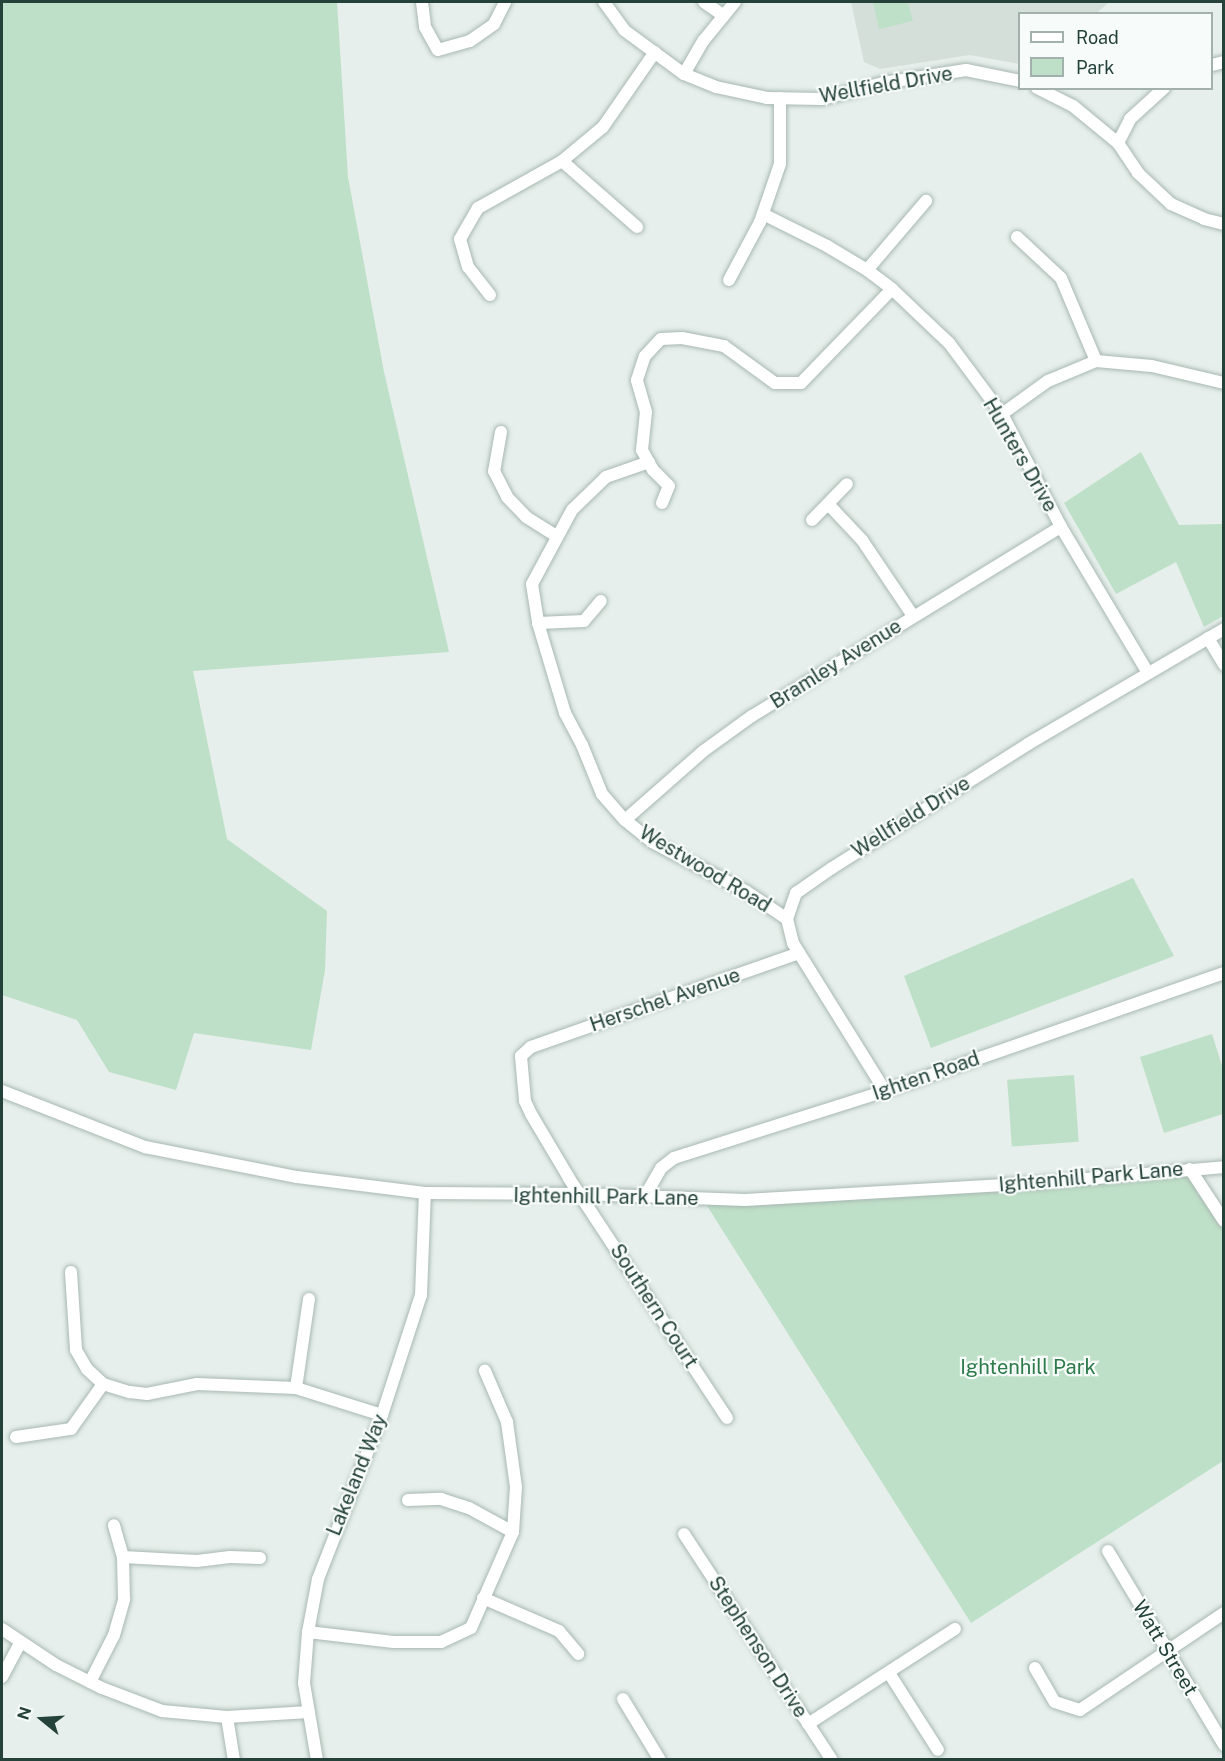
<!DOCTYPE html>
<html>
<head>
<meta charset="utf-8">
<style>
  body { margin:0 }
  #map { position:relative; width:1225px; height:1761px; overflow:hidden; background:#e6efeb; font-family:"Public Sans",sans-serif }
  div>[style] { position:absolute }
  [style*='--x'] { left:calc(var(--x)*1px); top:calc(var(--y)*1px); width:calc(var(--w)*1px); rotate:calc(var(--a)*1deg) }
  .built>* { inset:0; background:#d4dfda }
  .green>* { inset:0; background:#bfe0c8; transform-origin:0 0 }
  .roads { filter:drop-shadow(0 0 2px #a8b8b2) drop-shadow(0 0 2px #a8b8b2) }
  .street>* { height:12px; margin:-6px; padding:0 6px; transform-origin:6px; border-radius:6px; background:#fff }
  span { translate:-50% -50%; white-space:nowrap; text-align:center; line-height:1.15; -webkit-text-stroke:4.5px #f7fbf9; paint-order:stroke }
  .street-label { font-size:20px; color:#24423a }
  .park-label { font-size:20px; color:#2d7a4b }
  .frame { position:absolute; inset:0; border:3px solid #24423a; pointer-events:none }
  .legend { position:absolute; left:1018px; top:12px; width:195px; height:78px; box-sizing:border-box; background:#f7fbf9; border:2px solid #a3b1ad; margin:0; padding:8px 10px; list-style:none; font-size:18px; color:#24423a }
  .legend li { display:flex; align-items:center; gap:12px; height:30px }
  .legend b { width:30px; border:2px solid #a3b1ad }
  .north { position:absolute; left:12px; top:1689px; width:60px; height:60px; -webkit-text-stroke:4px #f7fbf9; paint-order:stroke; rotate:288deg; font-size:16px; font-weight:700; line-height:24px; text-align:center; color:#24423a }
  .north::after { content:''; display:block; margin:auto; width:21px; height:27px; background:#24423a; clip-path:polygon(50% 0,100% 100%,50% 72%,0 100%) }
</style>
</head>
<body>
<div id="map">
  <div class="built">
    <div style="clip-path:polygon(851px 2px,1109px 2px,1097px 13px,1020px 14px,1019px 64px,970px 55px,880px 69px,864px 62px)"></div>
  </div>
  <div class="green">
    <div style="clip-path:polygon(2px 2px,337px 2px,348px 177px,384px 372px,449px 652px,193px 671px,227px 839px,327px 911px,325px 970px,311px 1050px,194px 1033px,176px 1090px,109px 1072px,77px 1020px,2px 995px)"></div>
    <div style="clip-path:polygon(873px 2px,908px 2px,913px 21px,879px 29px)"></div>
    <div style="clip-path:polygon(1141px 452px,1179px 525px,1223px 524px,1223px 616px,1204px 627px,1176px 562px,1116px 594px,1064px 503px)"></div>
    <div style="clip-path:polygon(1133px 878px,1174px 956px,931px 1048px,904px 976px)"></div>
    <div style="clip-path:polygon(1212px 1034px,1223px 1069px,1223px 1114px,1164px 1133px,1140px 1057px)"></div>
    <div style="left:1074px;top:1075px;width:67px;height:67px;rotate:86deg"></div>
    <div style="clip-path:polygon(1190px 1169px,1223px 1221px,1223px 1461px,971px 1623px,704px 1201px)"></div>
  </div>
  <div class="roads">
    <div class="street">
      <div style="--x:422;--y:2;--w:25;--a:83"></div>
      <div style="--x:425;--y:27;--w:26;--a:61"></div>
      <div style="--x:438;--y:50;--w:33;--a:-16"></div>
      <div style="--x:470;--y:41;--w:29;--a:-35"></div>
      <div style="--x:494;--y:24;--w:25;--a:-63"></div>
      <div style="--x:604;--y:2;--w:34;--a:54"></div>
      <div style="--x:624;--y:30;--w:74;--a:36.3"></div>
      <div style="--x:684;--y:74;--w:35;--a:22"></div>
      <div style="--x:716;--y:87;--w:52;--a:12.2"></div>
      <div style="--x:767;--y:98;--w:55;--a:1"></div>
      <div style="--x:822;--y:99;--w:63;--a:-14.7"></div>
      <div style="--x:883;--y:83;--w:84;--a:-8.9"></div>
      <div style="--x:966;--y:70;--w:55;--a:11.5"></div>
      <div style="--x:704;--y:2;--w:24;--a:35"></div>
      <div style="--x:1212;--y:65;--w:12;--a:-14"></div>
      <div style="--x:684;--y:74;--w:39;--a:-60"></div>
      <div style="--x:704;--y:40;--w:49;--a:-50.8"></div>
      <div style="--x:1037;--y:88;--w:40;--a:26.6"></div>
      <div style="--x:1073;--y:106;--w:58;--a:39.4"></div>
      <div style="--x:1118;--y:143;--w:36;--a:56"></div>
      <div style="--x:1138;--y:173;--w:45;--a:43.2"></div>
      <div style="--x:1171;--y:204;--w:36;--a:24"></div>
      <div style="--x:1204;--y:219;--w:21;--a:14"></div>
      <div style="--x:1118;--y:143;--w:27;--a:-63"></div>
      <div style="--x:1130;--y:119;--w:46;--a:-42.4"></div>
      <div style="--x:562;--y:161;--w:100;--a:41.3"></div>
      <div style="--x:763;--y:214;--w:72;--a:26.6"></div>
      <div style="--x:827;--y:246;--w:47;--a:31"></div>
      <div style="--x:867;--y:270;--w:31;--a:37"></div>
      <div style="--x:892;--y:289;--w:79;--a:43.5"></div>
      <div style="--x:949;--y:343;--w:89;--a:53.3"></div>
      <div style="--x:1002;--y:414;--w:127;--a:62.4"></div>
      <div style="--x:1061;--y:527;--w:170;--a:59.2"></div>
      <div style="--x:1017;--y:237;--w:60;--a:43"></div>
      <div style="--x:1061;--y:278;--w:90;--a:67.1"></div>
      <div style="--x:867;--y:270;--w:91;--a:-49.5"></div>
      <div style="--x:729;--y:280;--w:66;--a:-61.9"></div>
      <div style="--x:760;--y:222;--w:61;--a:-71"></div>
      <div style="--x:780;--y:164;--w:66;--a:-90"></div>
      <div style="--x:490;--y:295;--w:36;--a:-128"></div>
      <div style="--x:468;--y:267;--w:29;--a:-106"></div>
      <div style="--x:460;--y:239;--w:36;--a:-60"></div>
      <div style="--x:478;--y:208;--w:96;--a:-29.2"></div>
      <div style="--x:562;--y:161;--w:53;--a:-39.7"></div>
      <div style="--x:603;--y:127;--w:91;--a:-55.3"></div>
      <div style="--x:1002;--y:414;--w:57;--a:-35.7"></div>
      <div style="--x:1048;--y:381;--w:52;--a:-22.6"></div>
      <div style="--x:1096;--y:361;--w:56;--a:5.1"></div>
      <div style="--x:1152;--y:366;--w:74;--a:13.3"></div>
      <div style="--x:501;--y:432;--w:40;--a:100"></div>
      <div style="--x:494;--y:471;--w:29;--a:63"></div>
      <div style="--x:507;--y:497;--w:28;--a:46"></div>
      <div style="--x:526;--y:517;--w:36;--a:32"></div>
      <div style="--x:649;--y:462;--w:46;--a:160.8"></div>
      <div style="--x:606;--y:477;--w:47;--a:135.9"></div>
      <div style="--x:572;--y:510;--w:84;--a:118.4"></div>
      <div style="--x:532;--y:584;--w:39;--a:81"></div>
      <div style="--x:538;--y:623;--w:94;--a:73.3"></div>
      <div style="--x:565;--y:713;--w:36;--a:62"></div>
      <div style="--x:582;--y:745;--w:53;--a:67.8"></div>
      <div style="--x:602;--y:794;--w:35;--a:49"></div>
      <div style="--x:625;--y:820;--w:35;--a:39"></div>
      <div style="--x:652;--y:842;--w:107;--a:27.8"></div>
      <div style="--x:747;--y:892;--w:48;--a:34"></div>
      <div style="--x:662;--y:503;--w:18;--a:-68"></div>
      <div style="--x:669;--y:486;--w:23;--a:-135"></div>
      <div style="--x:653;--y:470;--w:23;--a:-119"></div>
      <div style="--x:642;--y:450;--w:38;--a:-84"></div>
      <div style="--x:646;--y:412;--w:33;--a:-106"></div>
      <div style="--x:637;--y:380;--w:25;--a:-72"></div>
      <div style="--x:645;--y:356;--w:23;--a:-47"></div>
      <div style="--x:661;--y:339;--w:21;--a:-3"></div>
      <div style="--x:682;--y:338;--w:43;--a:10.8"></div>
      <div style="--x:724;--y:346;--w:63;--a:36"></div>
      <div style="--x:775;--y:383;--w:26;--a:0"></div>
      <div style="--x:801;--y:383;--w:131;--a:-45.9"></div>
      <div style="--x:828;--y:504;--w:50;--a:46.6"></div>
      <div style="--x:862;--y:540;--w:92;--a:56.1"></div>
      <div style="--x:812;--y:520;--w:50;--a:-45.8"></div>
      <div style="--x:538;--y:623;--w:46;--a:-2.5"></div>
      <div style="--x:584;--y:621;--w:26;--a:-50"></div>
      <div style="--x:1208;--y:638;--w:31;--a:59"></div>
      <div style="--x:625;--y:820;--w:103;--a:-41.4"></div>
      <div style="--x:702;--y:752;--w:62;--a:-35.8"></div>
      <div style="--x:752;--y:716;--w:362;--a:-31.5"></div>
      <div style="--x:2;--y:1091;--w:154;--a:21.4"></div>
      <div style="--x:145;--y:1147;--w:155;--a:11.2"></div>
      <div style="--x:297;--y:1177;--w:129;--a:7.1"></div>
      <div style="--x:425;--y:1193;--w:156;--a:0.4"></div>
      <div style="--x:581;--y:1194;--w:164;--a:2.1"></div>
      <div style="--x:745;--y:1200;--w:294;--a:-3.3"></div>
      <div style="--x:1039;--y:1183;--w:186;--a:-4.9"></div>
      <div style="--x:885;--y:1091;--w:174;--a:-121.9"></div>
      <div style="--x:793;--y:943;--w:25;--a:-104"></div>
      <div style="--x:787;--y:919;--w:28;--a:-71"></div>
      <div style="--x:796;--y:893;--w:44;--a:-34.8"></div>
      <div style="--x:832;--y:868;--w:232;--a:-32.3"></div>
      <div style="--x:1028;--y:744;--w:227;--a:-30.4"></div>
      <div style="--x:1190;--y:1169;--w:62;--a:56.8"></div>
      <div style="--x:645;--y:1196;--w:32;--a:-60"></div>
      <div style="--x:661;--y:1168;--w:16;--a:-38"></div>
      <div style="--x:674;--y:1158;--w:221;--a:-17.6"></div>
      <div style="--x:885;--y:1091;--w:359;--a:-19.2"></div>
      <div style="--x:71;--y:1272;--w:78;--a:86.3"></div>
      <div style="--x:76;--y:1350;--w:22;--a:60"></div>
      <div style="--x:87;--y:1369;--w:22;--a:43"></div>
      <div style="--x:103;--y:1384;--w:28;--a:17"></div>
      <div style="--x:130;--y:1392;--w:17;--a:7"></div>
      <div style="--x:147;--y:1394;--w:51;--a:-11.3"></div>
      <div style="--x:197;--y:1384;--w:99;--a:2.3"></div>
      <div style="--x:296;--y:1388;--w:90;--a:17.4"></div>
      <div style="--x:296;--y:1388;--w:90;--a:-81.7"></div>
      <div style="--x:727;--y:1418;--w:287;--a:-123.4"></div>
      <div style="--x:569;--y:1178;--w:74;--a:-120.7"></div>
      <div style="--x:531;--y:1114;--w:14;--a:-115"></div>
      <div style="--x:525;--y:1101;--w:45;--a:-95.1"></div>
      <div style="--x:521;--y:1056;--w:13;--a:-42"></div>
      <div style="--x:531;--y:1047;--w:284;--a:-19.3"></div>
      <div style="--x:16;--y:1437;--w:56;--a:-8.3"></div>
      <div style="--x:71;--y:1429;--w:55;--a:-54.6"></div>
      <div style="--x:408;--y:1500;--w:33;--a:-2"></div>
      <div style="--x:441;--y:1499;--w:29;--a:18"></div>
      <div style="--x:469;--y:1508;--w:50;--a:28.6"></div>
      <div style="--x:684;--y:1534;--w:270;--a:56.8"></div>
      <div style="--x:1108;--y:1551;--w:226;--a:59.1"></div>
      <div style="--x:123;--y:1557;--w:74;--a:3.1"></div>
      <div style="--x:197;--y:1561;--w:33;--a:-7"></div>
      <div style="--x:230;--y:1557;--w:30;--a:2"></div>
      <div style="--x:483;--y:1598;--w:83;--a:23.5"></div>
      <div style="--x:559;--y:1631;--w:30;--a:50"></div>
      <div style="--x:2;--y:1629;--w:65;--a:33.7"></div>
      <div style="--x:56;--y:1665;--w:51;--a:26.6"></div>
      <div style="--x:102;--y:1688;--w:64;--a:21"></div>
      <div style="--x:162;--y:1711;--w:65;--a:5.3"></div>
      <div style="--x:227;--y:1717;--w:82;--a:-3.5"></div>
      <div style="--x:308;--y:1632;--w:86;--a:6.7"></div>
      <div style="--x:393;--y:1642;--w:48;--a:0"></div>
      <div style="--x:441;--y:1642;--w:33;--a:-25"></div>
      <div style="--x:471;--y:1628;--w:105;--a:-66.4"></div>
      <div style="--x:513;--y:1532;--w:45;--a:-86.2"></div>
      <div style="--x:516;--y:1487;--w:66;--a:-97.9"></div>
      <div style="--x:507;--y:1422;--w:56;--a:-113.3"></div>
      <div style="--x:1035;--y:1668;--w:39;--a:60"></div>
      <div style="--x:1055;--y:1702;--w:26;--a:18"></div>
      <div style="--x:1080;--y:1710;--w:174;--a:-34"></div>
      <div style="--x:889;--y:1673;--w:91;--a:57.5"></div>
      <div style="--x:2;--y:1677;--w:40;--a:-62"></div>
      <div style="--x:90;--y:1682;--w:53;--a:-62.9"></div>
      <div style="--x:114;--y:1635;--w:37;--a:-74"></div>
      <div style="--x:124;--y:1599;--w:42;--a:-91.4"></div>
      <div style="--x:123;--y:1557;--w:33;--a:-106"></div>
      <div style="--x:623;--y:1699;--w:71;--a:58.8"></div>
      <div style="--x:227;--y:1717;--w:44;--a:80.8"></div>
      <div style="--x:808;--y:1724;--w:175;--a:-32.9"></div>
      <div style="--x:317;--y:1760;--w:78;--a:-99.6"></div>
      <div style="--x:304;--y:1683;--w:51;--a:-85.5"></div>
      <div style="--x:308;--y:1632;--w:54;--a:-79.3"></div>
      <div style="--x:318;--y:1579;--w:176;--a:-68.7"></div>
      <div style="--x:382;--y:1415;--w:126;--a:-72"></div>
      <div style="--x:421;--y:1295;--w:102;--a:-87.8"></div>
    </div>
  </div>
  <div class="street-label">
    <span style="left:886px;top:85px;rotate:-10deg">Wellfield Drive</span>
    <span style="left:1020px;top:455px;rotate:60deg">Hunters Drive</span>
    <span style="left:836px;top:664px;rotate:-32deg">Bramley Avenue</span>
    <span style="left:911px;top:817px;rotate:-32deg">Wellfield Drive</span>
    <span style="left:705px;top:869px;rotate:31deg">Westwood Road</span>
    <span style="left:665px;top:1000px;rotate:-19deg">Herschel Avenue</span>
    <span style="left:926px;top:1076px;rotate:-19deg">Ighten Road</span>
    <span style="left:1091px;top:1177px;rotate:-5deg">Ightenhill Park Lane</span>
    <span style="left:606px;top:1197px;rotate:1deg">Ightenhill Park Lane</span>
    <span style="left:654px;top:1306px;rotate:57deg">Southern Court</span>
    <span style="left:357px;top:1475px;rotate:-68deg">Lakeland Way</span>
    <span style="left:758px;top:1647px;rotate:57deg">Stephenson Drive</span>
    <span style="left:1165px;top:1648px;rotate:59deg">Watt Street</span>
  </div>
  <div class="park-label">
    <span style="left:1028px;top:1367px">Ightenhill Park</span>
  </div>
  <div class="frame"></div>
  <ul class="legend">
  <li><b style="height:8px;background:#fff"></b>Road</li>
  <li><b style="height:16px;background:#bfe0c8"></b>Park</li>
  </ul>
  <div class="north">N</div>
</div>
</body>
</html>
